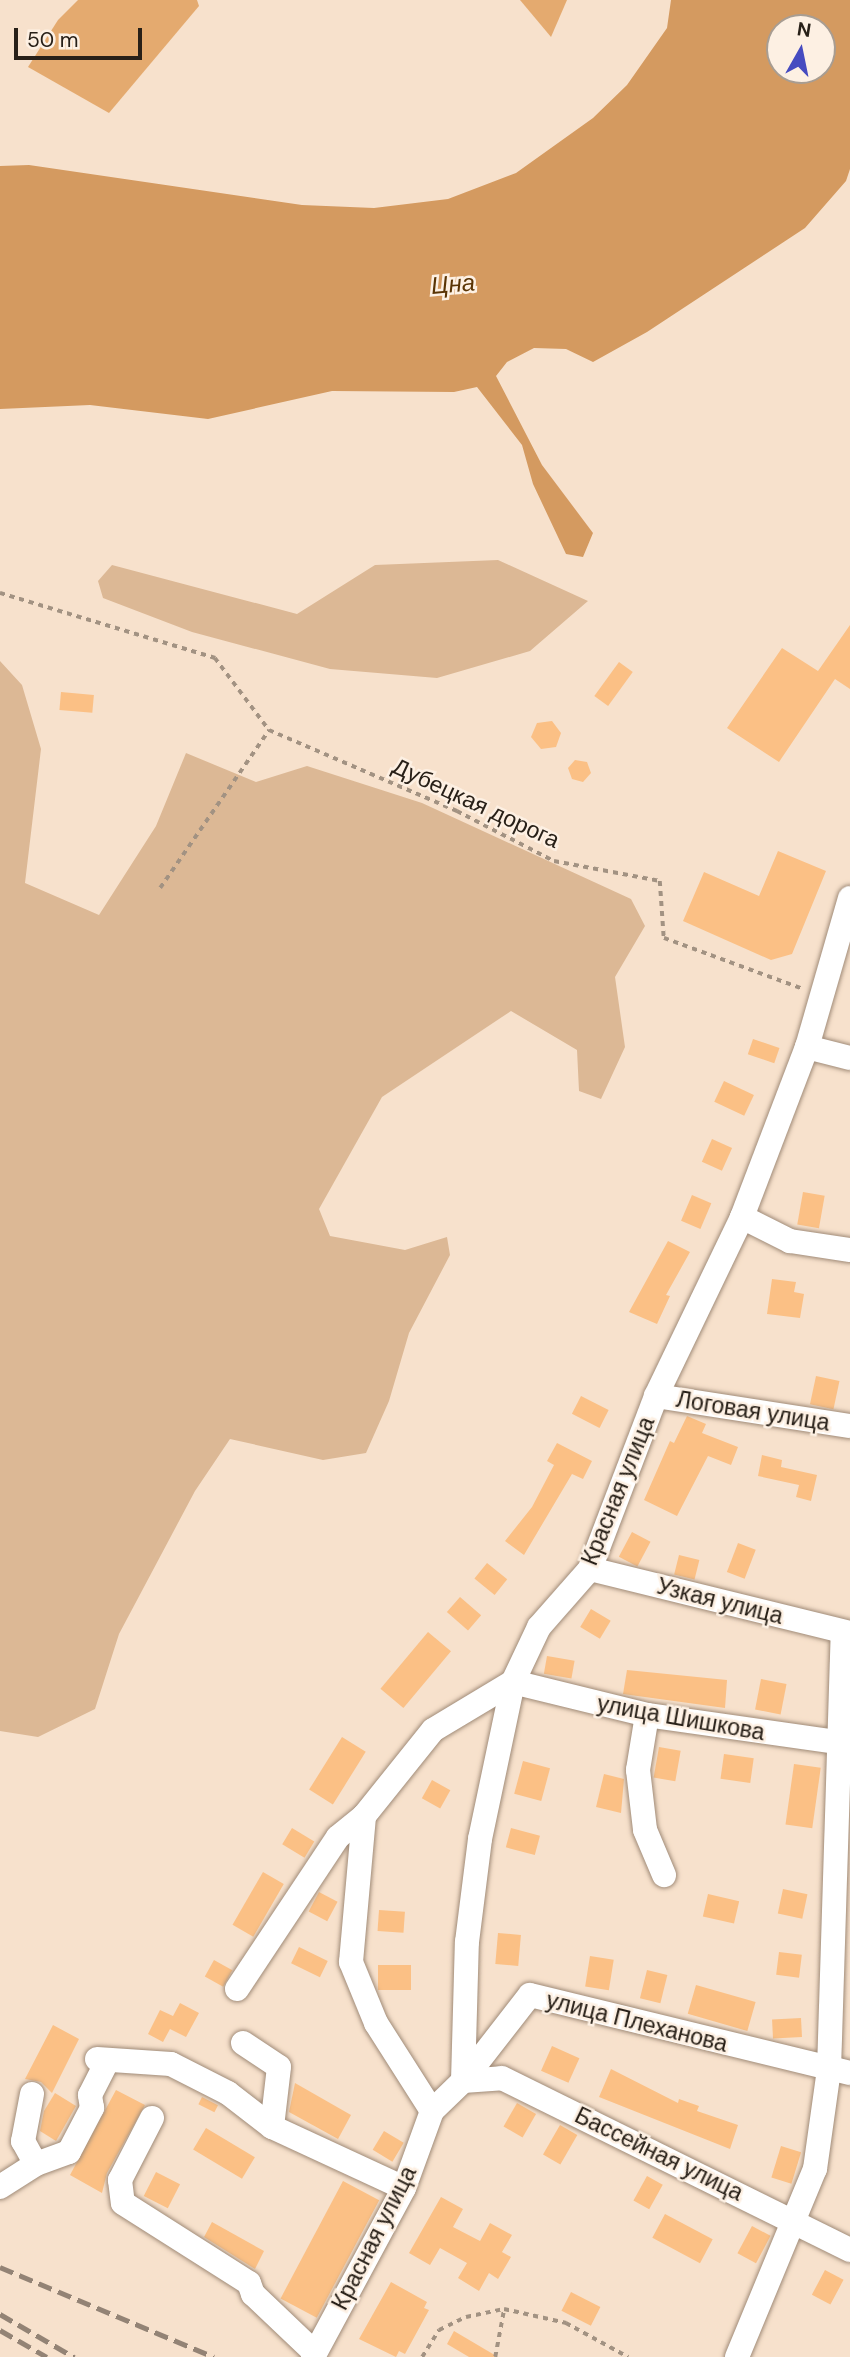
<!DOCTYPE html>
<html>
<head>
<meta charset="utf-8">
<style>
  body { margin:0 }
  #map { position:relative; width:850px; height:2357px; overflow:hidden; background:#f7e1cc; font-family:"DM Sans",sans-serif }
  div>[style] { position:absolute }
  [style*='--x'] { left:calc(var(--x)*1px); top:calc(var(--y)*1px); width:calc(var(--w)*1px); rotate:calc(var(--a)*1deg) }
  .green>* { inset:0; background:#dcb895 }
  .forest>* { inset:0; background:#e4aa6f }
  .water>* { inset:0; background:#d49a60 }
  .building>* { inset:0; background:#fbc085; transform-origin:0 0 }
  .path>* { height:3.5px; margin-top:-1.75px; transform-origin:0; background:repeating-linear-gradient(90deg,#a29282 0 5px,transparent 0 10px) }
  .roads { filter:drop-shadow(0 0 2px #a08b78) drop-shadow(0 0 2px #a08b78) }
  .minor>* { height:24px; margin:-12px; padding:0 12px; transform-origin:12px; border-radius:12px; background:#fff }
  .rail>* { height:5px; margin-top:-2.5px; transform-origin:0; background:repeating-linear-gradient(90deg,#938375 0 14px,transparent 0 21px) }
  span { translate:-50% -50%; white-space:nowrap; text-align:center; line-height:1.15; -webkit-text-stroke:5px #fdf0e3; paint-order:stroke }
  .street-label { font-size:23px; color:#282018 }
  .water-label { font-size:24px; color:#5a3404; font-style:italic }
  .north { position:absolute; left:766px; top:14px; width:70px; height:70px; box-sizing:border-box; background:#fdf0e3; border:2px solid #a89d92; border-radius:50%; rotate:9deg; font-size:19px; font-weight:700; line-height:28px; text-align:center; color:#282018 }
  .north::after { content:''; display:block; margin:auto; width:24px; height:32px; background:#464bc0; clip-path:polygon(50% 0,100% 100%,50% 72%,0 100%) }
  .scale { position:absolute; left:14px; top:28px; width:128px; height:32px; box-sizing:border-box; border:4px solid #282018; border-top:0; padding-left:9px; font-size:21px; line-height:24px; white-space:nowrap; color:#282018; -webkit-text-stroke:5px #fdf0e3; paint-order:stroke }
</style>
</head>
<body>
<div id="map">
  <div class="green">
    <div style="clip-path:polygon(498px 560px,588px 601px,530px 651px,437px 678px,330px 669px,192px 632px,103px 598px,98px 581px,112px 565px,297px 614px,375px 565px)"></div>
    <div style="clip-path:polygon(0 661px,22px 685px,41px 749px,25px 883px,99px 915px,156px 826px,186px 753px,256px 782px,307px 766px,422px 803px,631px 899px,645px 926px,615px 977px,625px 1047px,601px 1099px,579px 1091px,577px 1050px,511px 1011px,382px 1097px,319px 1209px,330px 1236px,405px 1250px,447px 1237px,450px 1255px,409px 1333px,389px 1401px,366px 1453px,323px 1460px,230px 1439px,195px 1491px,119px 1634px,95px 1709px,38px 1737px,0 1731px)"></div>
  </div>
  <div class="forest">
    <div style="clip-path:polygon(78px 0,197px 0,199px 6px,109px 113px,28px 67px,58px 20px)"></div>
    <div style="clip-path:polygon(520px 0,567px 0,551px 37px)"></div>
  </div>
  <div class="water">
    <div style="clip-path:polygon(evenodd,671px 0,850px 0,850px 169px,846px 181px,805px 228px,647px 332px,593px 362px,566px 349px,534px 348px,507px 362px,496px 376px,542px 465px,593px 533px,583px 557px,566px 554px,533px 484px,522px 445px,477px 387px,454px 392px,332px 391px,208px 419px,90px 405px,0 409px,0 166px,29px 165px,302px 205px,374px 208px,448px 199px,516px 173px,593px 118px,627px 85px,667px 28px,671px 0,780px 28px,822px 28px,822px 70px,780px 70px,780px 28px)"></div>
  </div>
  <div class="building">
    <div style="clip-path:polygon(850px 625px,850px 689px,835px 679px,779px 762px,727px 728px,782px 648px,818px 671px)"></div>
    <div style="left:619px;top:662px;width:17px;height:42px;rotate:36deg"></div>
    <div style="left:61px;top:692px;width:33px;height:18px;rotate:5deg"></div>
    <div style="clip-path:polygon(552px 721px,561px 733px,556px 747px,541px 749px,531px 737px,537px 723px)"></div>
    <div style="clip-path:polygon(575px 760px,587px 762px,591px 773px,583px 782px,572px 779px,568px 768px)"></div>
    <div style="clip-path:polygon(778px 851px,826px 871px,792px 954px,771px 960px,683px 921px,704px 872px,759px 896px)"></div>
    <div style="left:753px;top:1039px;width:28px;height:16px;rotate:19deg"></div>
    <div style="left:724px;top:1081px;width:33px;height:23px;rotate:25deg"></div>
    <div style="left:712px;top:1139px;width:22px;height:25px;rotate:24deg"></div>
    <div style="left:803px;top:1192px;width:22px;height:33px;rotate:10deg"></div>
    <div style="left:692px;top:1195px;width:21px;height:28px;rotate:23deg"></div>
    <div style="clip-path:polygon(668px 1241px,690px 1252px,666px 1295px,670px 1296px,657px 1324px,629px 1312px)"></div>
    <div style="clip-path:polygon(772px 1279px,796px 1282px,794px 1292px,804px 1294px,800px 1318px,767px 1314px)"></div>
    <div style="left:816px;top:1376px;width:24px;height:29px;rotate:12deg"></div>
    <div style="left:581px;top:1396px;width:31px;height:20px;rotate:27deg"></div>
    <div style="clip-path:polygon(687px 1416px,706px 1424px,702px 1433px,738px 1447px,731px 1465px,708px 1456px,677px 1516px,644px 1500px,670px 1441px,674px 1443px)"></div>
    <div style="clip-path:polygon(557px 1443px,592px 1461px,583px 1479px,572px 1474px,524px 1555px,505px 1541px,532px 1507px,554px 1465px,547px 1461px)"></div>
    <div style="clip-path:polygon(762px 1455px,782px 1460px,781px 1467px,817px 1475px,811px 1501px,796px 1497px,799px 1485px,758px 1476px)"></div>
    <div style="left:632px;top:1532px;width:21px;height:28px;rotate:28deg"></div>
    <div style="left:738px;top:1543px;width:19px;height:31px;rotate:21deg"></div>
    <div style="left:679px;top:1555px;width:21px;height:20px;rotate:14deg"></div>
    <div style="left:487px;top:1563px;width:26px;height:20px;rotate:39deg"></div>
    <div style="left:460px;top:1597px;width:28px;height:20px;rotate:41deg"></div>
    <div style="left:591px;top:1609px;width:23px;height:21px;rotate:31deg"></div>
    <div style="left:428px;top:1632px;width:30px;height:74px;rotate:40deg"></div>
    <div style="left:547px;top:1656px;width:28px;height:18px;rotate:10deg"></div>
    <div style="clip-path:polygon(627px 1670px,727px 1680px,725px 1708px,623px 1694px)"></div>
    <div style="left:761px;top:1679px;width:26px;height:31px;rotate:11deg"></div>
    <div style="left:342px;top:1737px;width:28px;height:62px;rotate:32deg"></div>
    <div style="left:659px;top:1747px;width:22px;height:31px;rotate:10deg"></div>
    <div style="left:724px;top:1754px;width:30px;height:25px;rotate:8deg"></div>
    <div style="left:523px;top:1761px;width:28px;height:34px;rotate:15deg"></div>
    <div style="left:794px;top:1764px;width:27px;height:61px;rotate:8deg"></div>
    <div style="clip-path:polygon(604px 1774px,624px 1779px,621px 1813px,596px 1807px)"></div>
    <div style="left:432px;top:1780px;width:21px;height:21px;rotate:29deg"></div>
    <div style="left:292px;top:1828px;width:26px;height:19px;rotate:31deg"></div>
    <div style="left:511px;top:1828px;width:30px;height:20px;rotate:15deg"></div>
    <div style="left:263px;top:1872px;width:24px;height:61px;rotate:30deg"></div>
    <div style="left:783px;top:1889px;width:25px;height:25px;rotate:12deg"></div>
    <div style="left:319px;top:1892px;width:21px;height:22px;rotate:28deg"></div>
    <div style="left:708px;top:1894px;width:32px;height:23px;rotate:13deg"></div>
    <div style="left:379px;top:1910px;width:26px;height:21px;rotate:4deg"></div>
    <div style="left:498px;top:1933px;width:23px;height:31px;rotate:5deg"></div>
    <div style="left:299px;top:1947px;width:32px;height:18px;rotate:26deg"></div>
    <div style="left:779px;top:1952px;width:23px;height:23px;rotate:7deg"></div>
    <div style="left:590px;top:1956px;width:24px;height:31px;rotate:9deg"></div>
    <div style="left:214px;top:1960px;width:21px;height:19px;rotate:29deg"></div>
    <div style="left:378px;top:1965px;width:33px;height:25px"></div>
    <div style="left:647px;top:1970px;width:21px;height:29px;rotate:14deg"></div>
    <div style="left:696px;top:1985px;width:62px;height:30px;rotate:16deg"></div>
    <div style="clip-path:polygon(180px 2003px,199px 2013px,186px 2037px,170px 2029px,163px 2042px,148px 2034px,160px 2010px,173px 2016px)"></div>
    <div style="left:801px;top:2018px;width:19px;height:29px;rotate:87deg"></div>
    <div style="clip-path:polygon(53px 2025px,79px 2039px,52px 2093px,41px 2082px,25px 2079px)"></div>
    <div style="left:552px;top:2046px;width:30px;height:27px;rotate:24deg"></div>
    <div style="clip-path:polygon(611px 2069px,678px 2103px,679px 2099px,699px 2106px,697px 2111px,738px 2125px,730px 2149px,599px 2097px)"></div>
    <div style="clip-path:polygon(295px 2083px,351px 2115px,338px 2139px,289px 2112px)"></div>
    <div style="clip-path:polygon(116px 2090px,145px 2105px,107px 2173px,102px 2193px,70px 2175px)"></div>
    <div style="clip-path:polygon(55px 2093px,76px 2106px,56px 2141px,40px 2131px,44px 2111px)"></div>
    <div style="left:202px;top:2097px;width:18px;height:8px;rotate:27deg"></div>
    <div style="left:517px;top:2103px;width:22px;height:27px;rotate:30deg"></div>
    <div style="left:560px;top:2125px;width:20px;height:34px;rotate:30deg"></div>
    <div style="left:206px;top:2128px;width:57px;height:25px;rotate:31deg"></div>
    <div style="left:384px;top:2131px;width:23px;height:22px;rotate:31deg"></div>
    <div style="left:781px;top:2146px;width:21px;height:33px;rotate:17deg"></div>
    <div style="left:156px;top:2172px;width:27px;height:27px;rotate:27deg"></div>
    <div style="left:647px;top:2176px;width:18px;height:28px;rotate:29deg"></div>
    <div style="left:343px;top:2181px;width:41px;height:133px;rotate:28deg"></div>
    <div style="clip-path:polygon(441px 2197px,463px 2209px,453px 2227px,480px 2241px,490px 2223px,512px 2235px,502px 2252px,511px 2257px,498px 2279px,489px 2273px,479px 2291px,458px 2278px,467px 2263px,440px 2248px,430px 2265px,409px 2253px)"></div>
    <div style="left:665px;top:2214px;width:54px;height:27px;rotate:28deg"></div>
    <div style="clip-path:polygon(212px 2222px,264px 2251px,255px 2269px,204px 2237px)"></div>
    <div style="left:752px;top:2226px;width:21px;height:31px;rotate:28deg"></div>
    <div style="left:825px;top:2270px;width:21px;height:28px;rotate:28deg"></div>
    <div style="clip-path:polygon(391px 2282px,427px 2302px,424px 2308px,429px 2310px,405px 2354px,399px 2351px,396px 2357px,359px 2339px)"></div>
    <div style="left:571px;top:2292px;width:33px;height:21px;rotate:27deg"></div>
    <div style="clip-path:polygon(454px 2331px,498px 2357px,469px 2357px,447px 2344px)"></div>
  </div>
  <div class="path">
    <div style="--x:0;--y:593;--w:225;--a:16.8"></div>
    <div style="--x:215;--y:658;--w:90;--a:53.1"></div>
    <div style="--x:160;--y:888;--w:192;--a:-55.4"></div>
    <div style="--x:269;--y:730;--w:205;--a:23.3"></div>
    <div style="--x:457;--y:811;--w:109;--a:27.3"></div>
    <div style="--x:554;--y:861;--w:108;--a:10.7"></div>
    <div style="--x:660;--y:881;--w:57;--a:86"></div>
    <div style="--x:664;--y:938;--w:148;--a:20.1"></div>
    <div style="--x:422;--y:2357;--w:32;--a:-58"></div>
    <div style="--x:439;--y:2330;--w:30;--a:-26"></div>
    <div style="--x:466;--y:2317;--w:39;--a:-12"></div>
    <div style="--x:504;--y:2309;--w:64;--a:12.7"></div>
    <div style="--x:566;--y:2323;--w:71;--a:28.7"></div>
    <div style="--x:495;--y:2357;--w:49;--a:-79.4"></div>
  </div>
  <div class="roads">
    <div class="minor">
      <div style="--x:807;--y:1047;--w:44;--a:14.3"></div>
      <div style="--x:742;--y:1217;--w:54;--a:26.6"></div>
      <div style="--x:790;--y:1241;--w:61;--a:8.5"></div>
      <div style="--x:656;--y:1396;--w:196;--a:8.8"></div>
      <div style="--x:590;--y:1569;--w:268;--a:13.8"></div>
      <div style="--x:647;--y:1715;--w:56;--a:99.3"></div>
      <div style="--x:638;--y:1770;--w:60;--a:83.3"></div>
      <div style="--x:645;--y:1830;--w:49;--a:67.1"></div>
      <div style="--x:237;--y:1989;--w:182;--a:-56.4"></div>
      <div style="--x:338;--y:1837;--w:33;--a:-39"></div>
      <div style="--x:243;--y:2043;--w:43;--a:33.7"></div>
      <div style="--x:279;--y:2067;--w:60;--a:96.7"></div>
      <div style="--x:97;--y:2059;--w:74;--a:3.9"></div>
      <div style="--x:171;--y:2064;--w:64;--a:27"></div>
      <div style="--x:228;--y:2093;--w:56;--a:37.7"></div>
      <div style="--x:272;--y:2127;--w:145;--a:24.8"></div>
      <div style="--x:463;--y:2081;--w:139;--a:-88.4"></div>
      <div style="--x:467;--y:1942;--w:104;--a:-82.8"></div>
      <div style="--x:480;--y:1839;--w:160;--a:-78.1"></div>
      <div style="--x:513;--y:1682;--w:138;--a:13.8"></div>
      <div style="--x:647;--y:1715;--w:205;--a:8.1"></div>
      <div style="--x:463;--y:2081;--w:39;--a:-4"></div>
      <div style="--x:502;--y:2078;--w:388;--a:26.3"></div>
      <div style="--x:32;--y:2094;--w:48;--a:100.8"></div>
      <div style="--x:23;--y:2141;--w:26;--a:61"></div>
      <div style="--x:432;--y:2111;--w:43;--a:-44.1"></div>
      <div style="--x:463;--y:2081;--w:109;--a:-52.1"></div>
      <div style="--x:530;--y:1995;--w:329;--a:13.7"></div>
      <div style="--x:152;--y:2118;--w:70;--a:117.3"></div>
      <div style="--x:120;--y:2180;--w:23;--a:83"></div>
      <div style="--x:123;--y:2203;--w:149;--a:32.4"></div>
      <div style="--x:249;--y:2283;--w:12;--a:70"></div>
      <div style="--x:253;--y:2294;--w:84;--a:43.6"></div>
      <div style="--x:0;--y:2187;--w:43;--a:-32.6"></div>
      <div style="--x:36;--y:2164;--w:35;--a:-20"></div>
      <div style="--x:69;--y:2152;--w:50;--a:-62.4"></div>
      <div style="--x:92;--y:2108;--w:13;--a:-99"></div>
      <div style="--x:90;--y:2095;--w:39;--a:-63"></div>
      <div style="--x:313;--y:2357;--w:192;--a:-61.7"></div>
      <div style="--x:404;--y:2188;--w:82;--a:-70"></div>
      <div style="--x:432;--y:2111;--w:104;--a:-122.5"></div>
      <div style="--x:376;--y:2023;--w:66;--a:-112.3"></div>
      <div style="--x:351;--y:1962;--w:147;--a:-84.9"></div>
      <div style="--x:364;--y:1816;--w:110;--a:-51.3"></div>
      <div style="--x:433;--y:1730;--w:93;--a:-31"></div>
      <div style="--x:513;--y:1682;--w:61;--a:-64.7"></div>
      <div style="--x:539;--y:1627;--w:77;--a:-48.7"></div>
      <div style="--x:590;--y:1569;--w:185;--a:-69.1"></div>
      <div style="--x:656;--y:1396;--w:199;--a:-64.3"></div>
      <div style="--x:742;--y:1217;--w:182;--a:-69.1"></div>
      <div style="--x:807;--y:1047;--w:155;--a:-73.9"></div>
      <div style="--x:737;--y:2357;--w:204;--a:-67.5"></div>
      <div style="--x:815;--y:2169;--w:100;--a:-82"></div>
      <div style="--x:829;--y:2070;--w:438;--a:-88.2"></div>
    </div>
  </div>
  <div class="rail">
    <div style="--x:0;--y:2267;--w:232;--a:22.8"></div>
    <div style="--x:0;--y:2314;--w:86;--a:30.2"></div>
    <div style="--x:0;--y:2330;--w:54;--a:29.9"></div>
  </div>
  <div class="street-label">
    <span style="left:476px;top:803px;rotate:25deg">Дубецкая дорога</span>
    <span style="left:753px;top:1411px;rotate:9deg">Логовая улица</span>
    <span style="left:618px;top:1491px;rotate:-68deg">Красная улица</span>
    <span style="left:720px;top:1601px;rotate:14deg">Узкая улица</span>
    <span style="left:681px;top:1718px;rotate:10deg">улица Шишкова</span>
    <span style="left:637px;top:2022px;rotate:14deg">улица Плеханова</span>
    <span style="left:659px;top:2154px;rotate:26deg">Бассейная улица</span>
    <span style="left:374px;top:2238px;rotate:-63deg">Красная улица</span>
  </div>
  <div class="water-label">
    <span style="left:453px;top:284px;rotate:-5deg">Цна</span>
  </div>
  <div class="north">N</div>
  <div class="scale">50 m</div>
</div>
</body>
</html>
